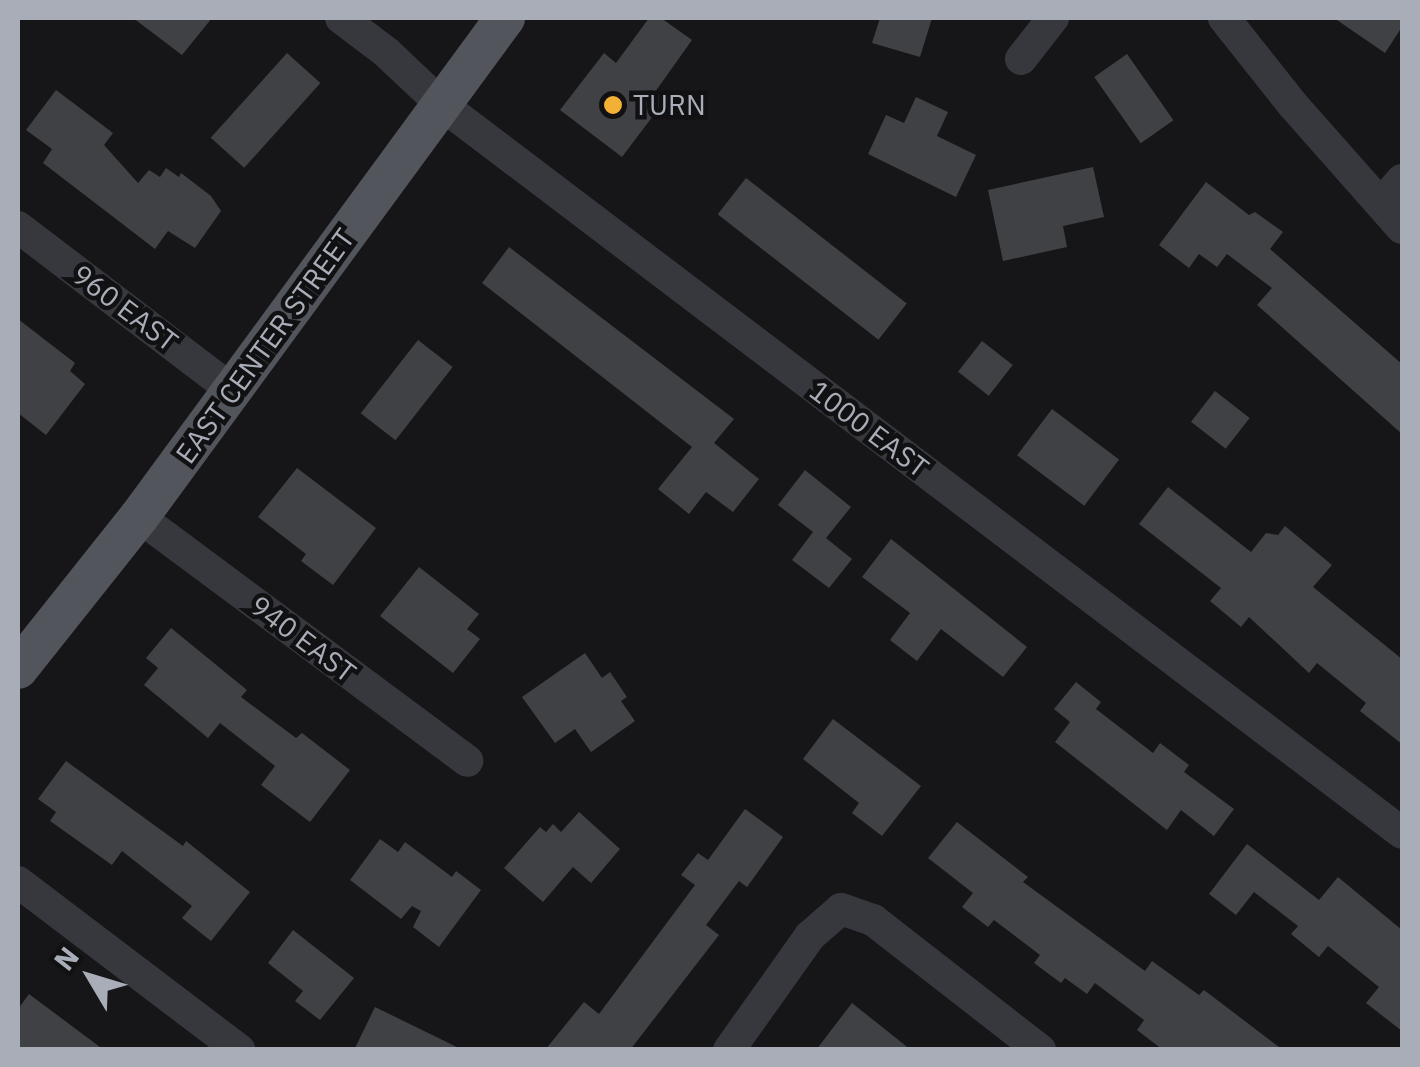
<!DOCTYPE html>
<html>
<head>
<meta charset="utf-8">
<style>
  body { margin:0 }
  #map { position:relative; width:1420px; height:1067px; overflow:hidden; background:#161618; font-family:"IBM Plex Sans",sans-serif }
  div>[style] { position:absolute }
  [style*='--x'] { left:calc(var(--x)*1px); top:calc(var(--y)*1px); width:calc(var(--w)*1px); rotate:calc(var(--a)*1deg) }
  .building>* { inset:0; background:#404145; transform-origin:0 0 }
  .minor>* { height:32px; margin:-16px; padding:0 16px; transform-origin:16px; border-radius:16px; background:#37383d }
  .major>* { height:40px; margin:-20px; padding:0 20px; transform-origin:20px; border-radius:20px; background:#53555c }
  .dots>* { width:28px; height:28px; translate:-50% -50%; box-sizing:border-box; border:5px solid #111113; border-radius:50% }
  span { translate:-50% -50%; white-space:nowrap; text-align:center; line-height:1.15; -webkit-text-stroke:9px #111113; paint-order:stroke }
  .poi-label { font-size:28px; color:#a8adb8 }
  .left { translate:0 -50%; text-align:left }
  .street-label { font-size:28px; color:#a8adb8 }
  .frame { position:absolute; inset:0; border:20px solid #a8adb8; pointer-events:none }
  .north { position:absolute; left:40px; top:927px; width:100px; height:100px; -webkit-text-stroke:8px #111113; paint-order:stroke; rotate:308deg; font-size:28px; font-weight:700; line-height:40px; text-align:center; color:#a8adb8 }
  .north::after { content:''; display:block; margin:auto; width:35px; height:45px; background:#a8adb8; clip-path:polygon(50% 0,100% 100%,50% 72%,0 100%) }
</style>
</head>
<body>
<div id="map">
  <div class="building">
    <div style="clip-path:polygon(133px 18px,212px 18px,182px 55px)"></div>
    <div style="clip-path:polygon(649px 18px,661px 18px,692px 40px,655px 92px,665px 100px,622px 157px,560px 110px,604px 53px,616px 63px)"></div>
    <div style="clip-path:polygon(880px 18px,932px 18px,920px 57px,872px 43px)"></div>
    <div style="clip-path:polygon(1334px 18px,1402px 18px,1402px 27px,1385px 53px)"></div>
    <div style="left:287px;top:53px;width:45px;height:114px;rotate:42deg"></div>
    <div style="left:1127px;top:54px;width:81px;height:40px;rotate:55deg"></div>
    <div style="clip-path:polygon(56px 90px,113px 133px,104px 145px,138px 183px,149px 170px,160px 177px,166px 168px,179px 177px,181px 173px,211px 196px,221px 211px,195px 248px,168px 231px,155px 249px,43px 163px,52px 149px,26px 130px)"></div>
    <div style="clip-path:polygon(916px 97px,948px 112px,937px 136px,976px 155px,956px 197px,868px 154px,886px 115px,904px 123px)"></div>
    <div style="clip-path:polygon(1093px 167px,1104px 217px,1063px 226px,1067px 247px,1003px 261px,988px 190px)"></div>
    <div style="left:746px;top:178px;width:204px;height:46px;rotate:38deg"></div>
    <div style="clip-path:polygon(1206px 182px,1249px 215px,1255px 212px,1283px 232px,1270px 249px,1402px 364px,1402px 434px,1257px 305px,1272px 288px,1227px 254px,1217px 267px,1199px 254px,1189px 268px,1159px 245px)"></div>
    <div style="clip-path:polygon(509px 247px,734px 419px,714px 443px,759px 479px,733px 512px,706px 492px,689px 514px,658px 489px,692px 447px,482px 283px)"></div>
    <div style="clip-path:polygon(18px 319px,75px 363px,70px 371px,85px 384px,46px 435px,18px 413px)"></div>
    <div style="left:418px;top:340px;width:44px;height:93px;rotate:38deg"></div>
    <div style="left:982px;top:341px;width:39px;height:39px;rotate:38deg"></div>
    <div style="left:1215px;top:391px;width:44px;height:39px;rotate:38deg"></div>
    <div style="left:1052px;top:409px;width:84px;height:58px;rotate:37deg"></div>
    <div style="clip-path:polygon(297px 468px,376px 528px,333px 585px,301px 561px,306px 554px,258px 517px)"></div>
    <div style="clip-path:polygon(805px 470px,851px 507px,826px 538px,852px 559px,829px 588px,792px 560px,813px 532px,778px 505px)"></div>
    <div style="clip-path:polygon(1168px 487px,1251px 552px,1266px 533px,1278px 535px,1285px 526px,1332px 565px,1313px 587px,1402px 659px,1402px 744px,1360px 711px,1366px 703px,1317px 663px,1309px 673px,1249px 617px,1241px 627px,1210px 601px,1221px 588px,1139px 524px)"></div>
    <div style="clip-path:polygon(891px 539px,1027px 647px,1003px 677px,941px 629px,917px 661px,890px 640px,910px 613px,862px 577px)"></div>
    <div style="clip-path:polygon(419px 567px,479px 614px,467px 629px,480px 639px,453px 673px,380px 616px)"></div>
    <div style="clip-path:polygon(171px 628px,247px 690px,241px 697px,296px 738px,302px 733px,350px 770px,310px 822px,261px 785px,275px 766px,220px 723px,208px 738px,144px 685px,158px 668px,146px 658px)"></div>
    <div style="clip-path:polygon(585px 653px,602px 678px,610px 672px,627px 697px,621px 701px,635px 721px,591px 752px,575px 729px,555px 743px,522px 697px)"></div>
    <div style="clip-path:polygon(1076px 682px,1101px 702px,1096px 709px,1153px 753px,1160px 743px,1189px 765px,1184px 772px,1234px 809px,1214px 836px,1181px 810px,1167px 830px,1055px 742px,1070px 722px,1054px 709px)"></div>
    <div style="clip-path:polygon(833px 719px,921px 786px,882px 836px,852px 813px,859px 803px,803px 759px)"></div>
    <div style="clip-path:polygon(66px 761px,183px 846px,186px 841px,250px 892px,211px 941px,182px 918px,192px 906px,122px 851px,112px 865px,50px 821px,56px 812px,38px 799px)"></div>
    <div style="clip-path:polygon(745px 809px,783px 837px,747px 887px,739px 881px,706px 925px,719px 935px,630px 1050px,545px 1050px,584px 1002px,599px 1014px,695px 885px,681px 875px,698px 853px,708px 860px)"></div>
    <div style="clip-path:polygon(579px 812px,620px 849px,591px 883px,573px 867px,543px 902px,504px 868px,540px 827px,546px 832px,553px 824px,561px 832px)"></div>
    <div style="clip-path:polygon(957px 822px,1028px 877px,1023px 882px,1145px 971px,1152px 961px,1199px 995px,1204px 990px,1283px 1050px,1163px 1050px,1137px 1030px,1144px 1020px,1095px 983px,1087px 994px,1065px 978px,1061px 983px,1034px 963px,1040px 955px,994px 920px,988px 927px,962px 907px,973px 893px,928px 858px)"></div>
    <div style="clip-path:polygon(380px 839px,398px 852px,405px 842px,452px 877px,456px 871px,481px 890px,439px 947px,413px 927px,421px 911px,412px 906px,401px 919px,350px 880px)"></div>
    <div style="clip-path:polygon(1247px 844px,1319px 900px,1338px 877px,1402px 930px,1402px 1031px,1366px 1003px,1379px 987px,1328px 946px,1319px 957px,1291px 934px,1298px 926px,1254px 892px,1236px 915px,1209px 894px)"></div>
    <div style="clip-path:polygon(293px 930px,354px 978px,320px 1020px,295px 1001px,303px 991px,268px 963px)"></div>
    <div style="clip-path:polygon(29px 994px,104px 1050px,18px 1050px,18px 1009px)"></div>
    <div style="clip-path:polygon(852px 1003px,911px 1050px,816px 1050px)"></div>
    <div style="clip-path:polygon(375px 1007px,463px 1050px,354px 1050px)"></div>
  </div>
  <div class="minor">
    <div style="--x:341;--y:18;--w:56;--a:37.1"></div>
    <div style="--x:386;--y:52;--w:77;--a:43.4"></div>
    <div style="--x:442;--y:105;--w:1205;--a:37.17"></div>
    <div style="--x:1224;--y:18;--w:111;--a:51.6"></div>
    <div style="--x:1293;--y:105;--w:164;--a:48.5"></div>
    <div style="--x:1021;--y:59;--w:52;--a:-52"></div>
    <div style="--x:1381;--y:204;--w:32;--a:-49"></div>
    <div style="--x:18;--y:227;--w:269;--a:37.3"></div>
    <div style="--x:139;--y:517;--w:409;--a:36.6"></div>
    <div style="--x:18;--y:882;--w:278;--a:37.2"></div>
    <div style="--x:729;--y:1050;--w:140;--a:-54.6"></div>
    <div style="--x:810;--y:936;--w:41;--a:-41.1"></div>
    <div style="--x:841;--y:909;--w:34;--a:19"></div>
    <div style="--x:873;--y:920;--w:212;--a:37.9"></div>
  </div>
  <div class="major">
    <div style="--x:18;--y:669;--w:194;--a:-51.5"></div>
    <div style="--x:139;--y:517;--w:619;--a:-53.74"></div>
  </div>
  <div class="dots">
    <div style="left:613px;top:105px;background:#f2b134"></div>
  </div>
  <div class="poi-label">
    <span class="left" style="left:633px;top:105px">TURN</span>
  </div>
  <div class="street-label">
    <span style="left:125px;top:308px;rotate:37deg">960 EAST</span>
    <span style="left:265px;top:346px;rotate:-54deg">EAST CENTER STREET</span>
    <span style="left:869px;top:429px;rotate:37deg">1000 EAST</span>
    <span style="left:303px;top:639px;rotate:37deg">940 EAST</span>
  </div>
  <div class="frame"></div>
  <div class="north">N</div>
</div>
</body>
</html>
